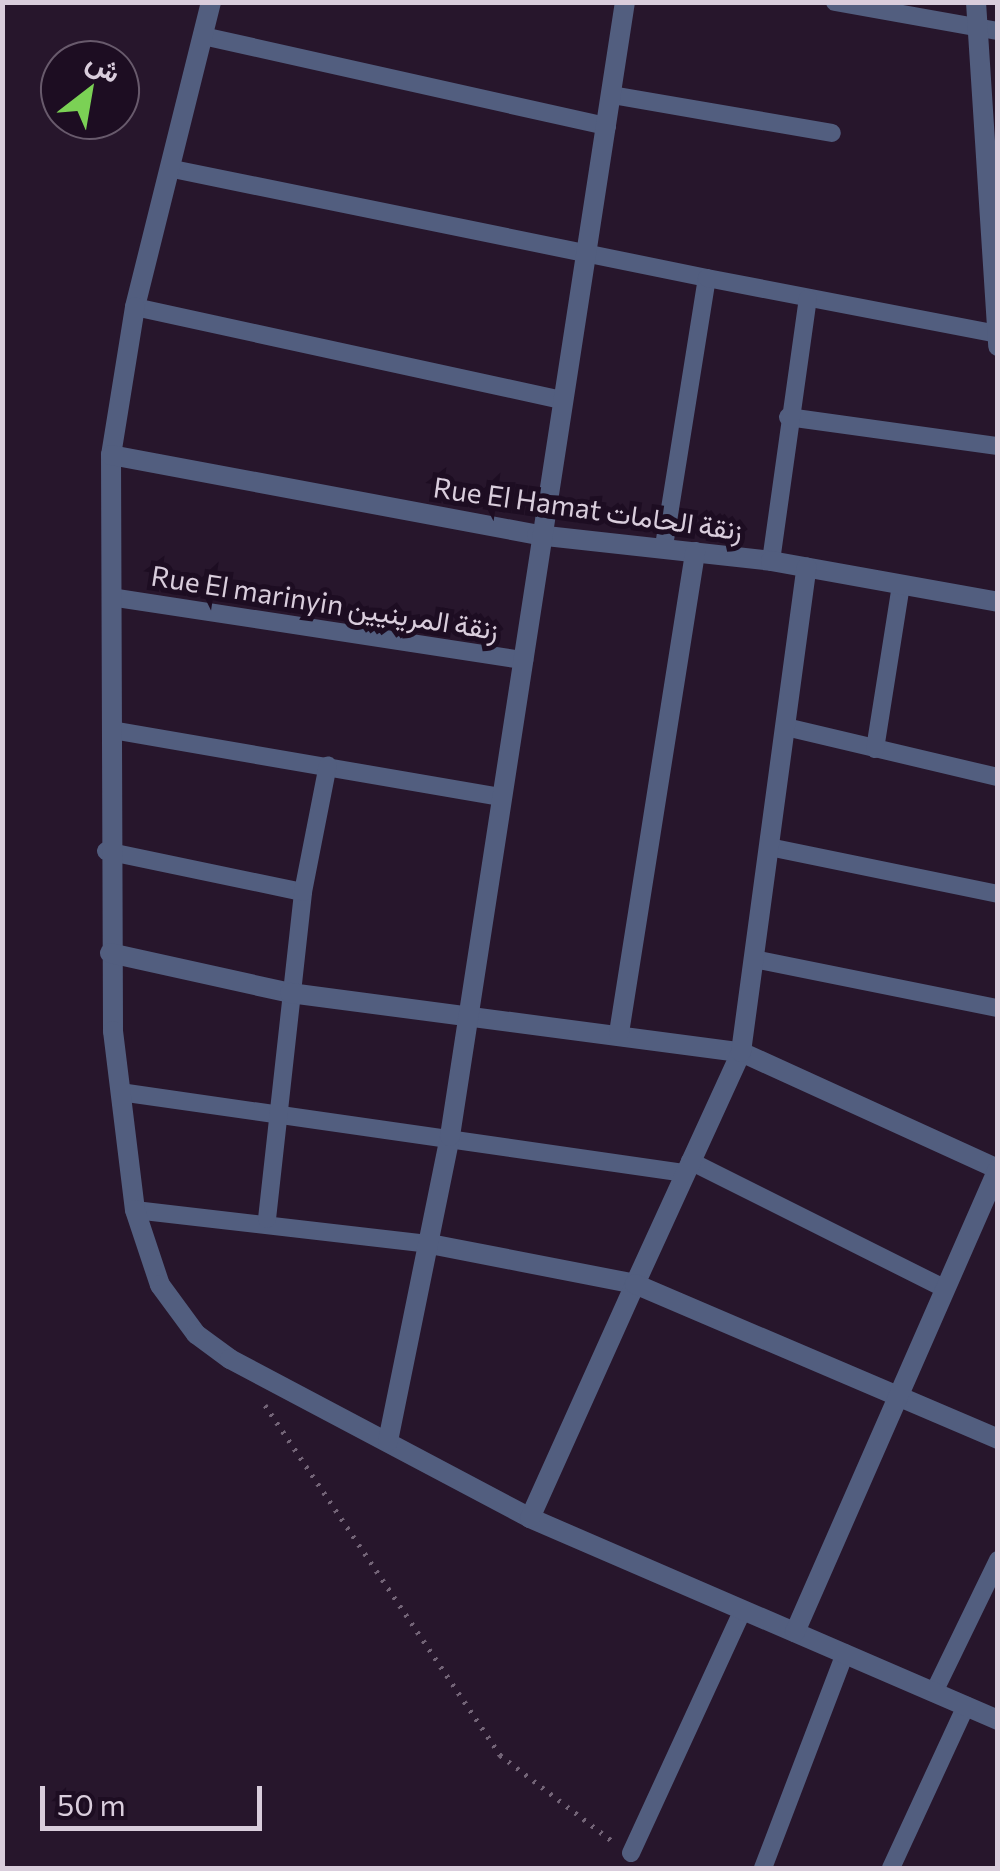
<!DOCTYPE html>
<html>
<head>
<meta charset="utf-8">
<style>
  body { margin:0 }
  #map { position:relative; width:1000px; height:1871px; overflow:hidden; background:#27162c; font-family:Commissioner,Vazirmatn,sans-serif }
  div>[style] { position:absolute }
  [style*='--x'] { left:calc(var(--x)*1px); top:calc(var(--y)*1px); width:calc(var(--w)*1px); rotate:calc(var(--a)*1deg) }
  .path>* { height:5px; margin-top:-2.5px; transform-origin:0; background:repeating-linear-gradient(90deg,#736477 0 2.5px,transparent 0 10.5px) }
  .lane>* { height:18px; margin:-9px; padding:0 9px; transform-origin:9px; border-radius:9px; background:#525e7f }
  .street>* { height:20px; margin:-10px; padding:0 10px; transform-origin:10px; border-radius:10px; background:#525e7f }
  span { translate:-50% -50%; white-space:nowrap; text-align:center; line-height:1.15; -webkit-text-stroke:10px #1d0d22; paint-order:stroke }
  .street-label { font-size:28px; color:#d9cddc }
  .frame { position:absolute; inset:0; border:5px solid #d9cddc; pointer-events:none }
  .north { position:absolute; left:40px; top:40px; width:100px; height:100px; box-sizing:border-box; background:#1d0d22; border:2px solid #685a6c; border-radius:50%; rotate:31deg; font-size:28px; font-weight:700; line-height:40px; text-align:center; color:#d9cddc }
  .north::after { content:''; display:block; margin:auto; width:35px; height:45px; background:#7bd155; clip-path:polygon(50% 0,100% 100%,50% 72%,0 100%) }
  .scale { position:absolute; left:40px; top:1786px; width:222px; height:45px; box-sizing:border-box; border:5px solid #d9cddc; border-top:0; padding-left:12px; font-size:30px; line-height:35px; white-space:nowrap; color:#d9cddc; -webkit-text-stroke:8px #1d0d22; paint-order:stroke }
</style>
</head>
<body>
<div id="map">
  <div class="path">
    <div style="--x:265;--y:1405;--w:422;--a:56.1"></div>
    <div style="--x:500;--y:1755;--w:141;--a:37.5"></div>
  </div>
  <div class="lane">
    <div style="--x:835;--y:2;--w:166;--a:10.1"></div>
    <div style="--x:203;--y:36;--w:414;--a:12.6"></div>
    <div style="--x:612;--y:95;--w:223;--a:9.8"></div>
    <div style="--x:173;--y:169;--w:545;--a:11.54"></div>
    <div style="--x:135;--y:307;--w:436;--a:12.3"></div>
    <div style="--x:788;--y:417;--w:212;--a:7.9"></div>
    <div style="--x:664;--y:546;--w:271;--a:-80.9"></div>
    <div style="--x:707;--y:278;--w:296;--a:10.9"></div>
    <div style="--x:771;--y:561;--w:265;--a:-82"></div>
    <div style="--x:117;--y:598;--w:412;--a:8.7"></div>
    <div style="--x:786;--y:727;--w:218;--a:13.3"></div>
    <div style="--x:112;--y:730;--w:395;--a:9.8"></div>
    <div style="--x:875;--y:749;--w:167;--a:-81"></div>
    <div style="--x:774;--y:848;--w:229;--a:11.6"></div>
    <div style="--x:106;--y:851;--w:201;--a:11.8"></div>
    <div style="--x:759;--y:960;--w:244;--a:11.4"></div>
    <div style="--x:120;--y:1092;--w:571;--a:8.16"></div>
    <div style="--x:690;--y:1161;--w:284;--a:26.6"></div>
    <div style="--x:135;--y:1210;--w:297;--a:6.6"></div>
    <div style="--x:267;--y:1219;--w:329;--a:-83.7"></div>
    <div style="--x:303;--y:892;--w:129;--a:-78.9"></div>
    <div style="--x:934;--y:1692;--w:147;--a:-64.1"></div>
    <div style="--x:631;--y:1853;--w:265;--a:-65.3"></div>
    <div style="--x:763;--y:1868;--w:230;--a:-69.1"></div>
    <div style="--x:891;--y:1868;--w:179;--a:-65.2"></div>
  </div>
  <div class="street">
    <div style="--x:211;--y:2;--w:314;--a:104"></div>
    <div style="--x:135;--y:307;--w:150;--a:99.2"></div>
    <div style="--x:111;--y:455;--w:576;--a:89.8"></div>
    <div style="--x:113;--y:1031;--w:180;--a:83"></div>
    <div style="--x:135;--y:1210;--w:79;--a:71.6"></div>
    <div style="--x:160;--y:1285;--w:61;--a:53.7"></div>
    <div style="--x:196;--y:1334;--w:42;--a:36.3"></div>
    <div style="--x:230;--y:1359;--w:340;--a:27.9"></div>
    <div style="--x:530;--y:1518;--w:510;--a:23.35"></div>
    <div style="--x:976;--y:2;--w:345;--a:86.3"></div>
    <div style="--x:111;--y:455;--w:433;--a:10.6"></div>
    <div style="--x:537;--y:535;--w:235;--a:6.3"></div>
    <div style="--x:771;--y:561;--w:231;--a:10.2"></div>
    <div style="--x:110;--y:953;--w:184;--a:12.5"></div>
    <div style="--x:290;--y:993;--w:455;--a:7.5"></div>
    <div style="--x:741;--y:1052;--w:282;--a:24.5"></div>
    <div style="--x:619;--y:1033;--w:487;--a:-81"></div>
    <div style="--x:430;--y:1244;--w:209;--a:11"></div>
    <div style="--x:635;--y:1284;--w:255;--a:-65.4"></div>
    <div style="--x:741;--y:1052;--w:489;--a:-82.3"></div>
    <div style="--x:388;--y:1441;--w:311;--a:-78.5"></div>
    <div style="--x:450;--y:1136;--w:1147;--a:-81.23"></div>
    <div style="--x:530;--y:1518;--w:256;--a:-65.8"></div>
    <div style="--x:635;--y:1284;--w:395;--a:23.1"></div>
    <div style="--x:795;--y:1632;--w:506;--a:-66.33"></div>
  </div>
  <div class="street-label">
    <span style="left:588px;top:508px;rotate:8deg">Rue El Hamat زنقة الحامات</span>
    <span style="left:325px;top:602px;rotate:9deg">Rue El marinyin زنقة المرينيين</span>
  </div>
  <div class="frame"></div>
  <div class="north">ش</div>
  <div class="scale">50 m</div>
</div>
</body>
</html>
